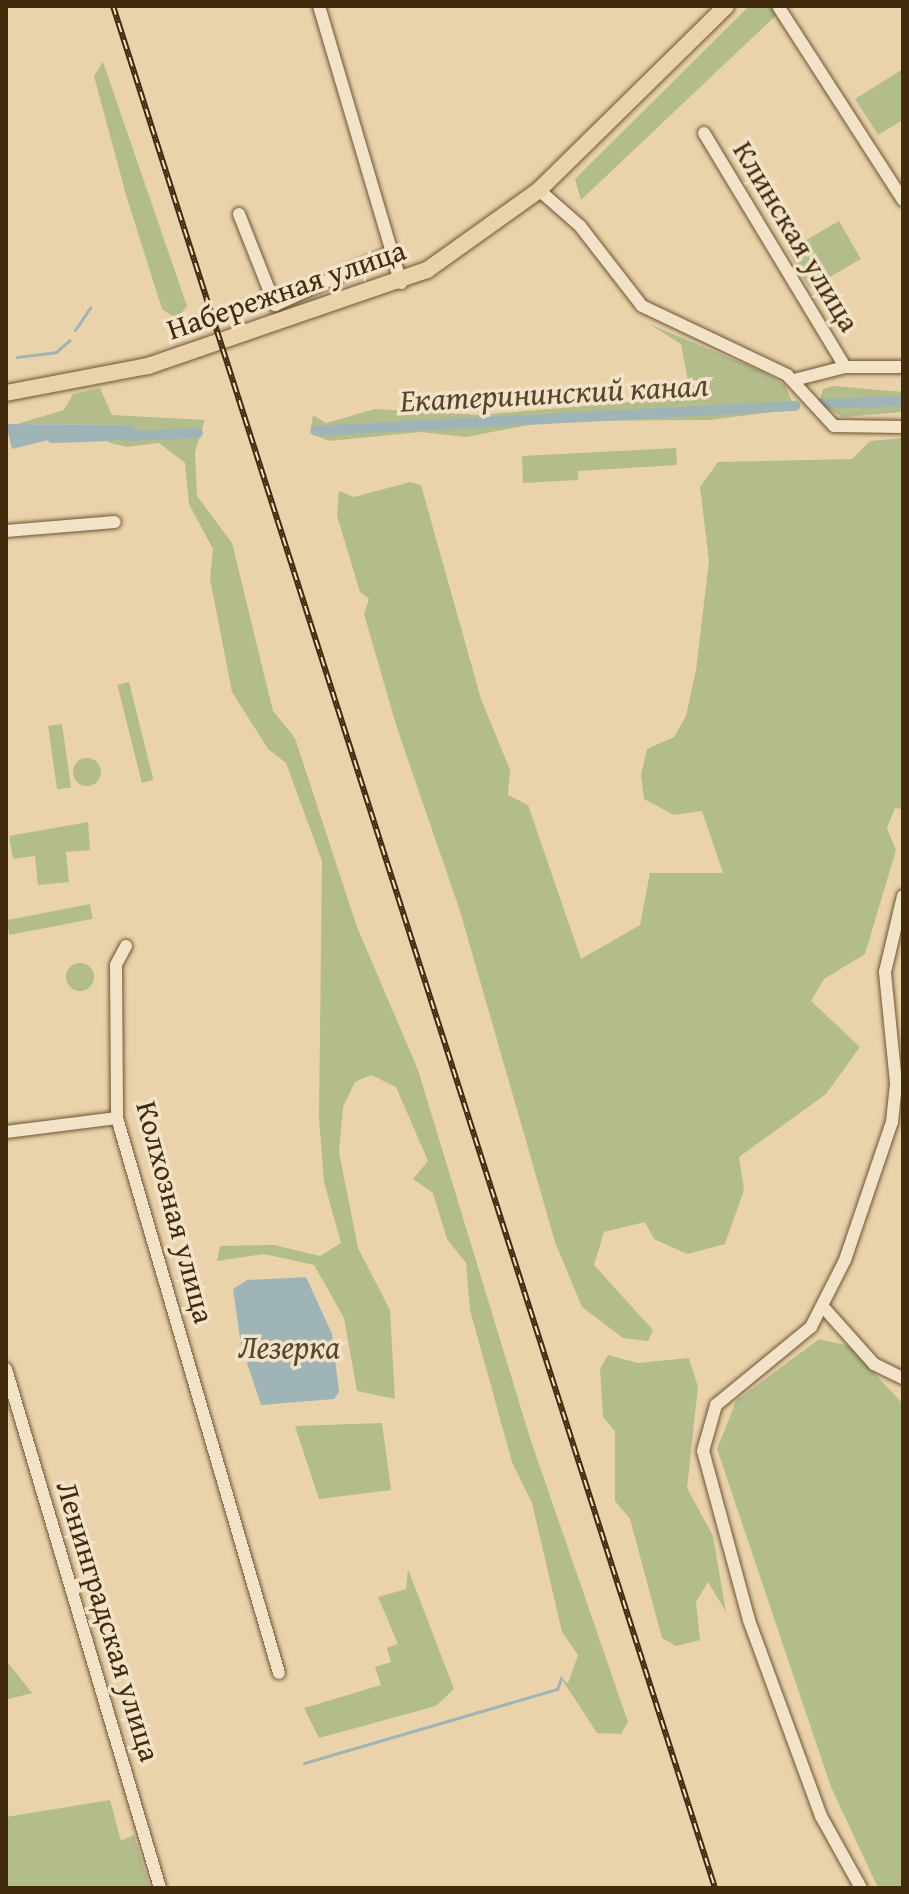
<!DOCTYPE html>
<html>
<head>
<meta charset="utf-8">
<style>
  body { margin:0 }
  #map { position:relative; width:909px; height:1894px; overflow:hidden; background:#ead3aa; font-family:"Gentium Book Plus",serif }
  div>[style] { position:absolute }
  [style*='--x'] { left:calc(var(--x)*1px); top:calc(var(--y)*1px); width:calc(var(--w)*1px); rotate:calc(var(--a)*1deg) }
  .green>* { inset:0; background:#b3bd8b; transform-origin:0 0 }
  .round { border-radius:50% }
  .water>* { inset:0; background:#9fb4b6 }
  .stream>* { height:3px; margin:-1.5px; padding:0 1.5px; transform-origin:1.5px; border-radius:1.5px; background:#9fb4b6 }
  .canal>* { height:10px; margin:-5px; padding:0 5px; transform-origin:5px; border-radius:5px; background:#9fb4b6 }
  .roads { filter:drop-shadow(0 0 2px #6c5534) drop-shadow(0 0 2px #6c5534) }
  .minor>* { height:12px; margin:-6px; padding:0 6px; transform-origin:6px; border-radius:6px; background:#f1e2c8 }
  .major>* { height:16px; margin:-8px; padding:0 8px; transform-origin:8px; border-radius:8px; background:#ead3aa }
  .rail>* { height:6px; margin-top:-3px; transform-origin:0; background:repeating-linear-gradient(90deg,#f1e2c8 0 9px,#422b0c 0 18px); box-sizing:border-box; border-block:2px solid #422b0c }
  span { translate:-50% -50%; white-space:nowrap; text-align:center; line-height:1.15; -webkit-text-stroke:7px #f1e2c8; paint-order:stroke }
  .street-label { font-size:30px; color:#422b0c }
  .water-label { font-size:32px; color:#55462e; font-style:italic }
  .frame { position:absolute; inset:0; border:8px solid #422b0c; pointer-events:none }
</style>
</head>
<body>
<div id="map">
  <div class="green">
    <div style="clip-path:polygon(749px 6px,786px 6px,581px 200px,575px 179px)"></div>
    <div style="clip-path:polygon(103px 62px,187px 306px,177px 319px,162px 309px,126px 195px,94px 76px)"></div>
    <div style="clip-path:polygon(903px 69px,903px 120px,878px 135px,855px 99px)"></div>
    <div style="left:839px;top:221px;width:44px;height:59px;rotate:60deg"></div>
    <div style="clip-path:polygon(649px 324px,761px 371px,785px 385px,795px 409px,710px 420px,550px 421px,466px 437px,421px 432px,329px 441px,310px 433px,313px 415px,326px 423px,375px 409px,479px 415px,691px 397px,681px 344px)"></div>
    <div style="clip-path:polygon(833px 386px,903px 392px,903px 412px,843px 417px,819px 404px,823px 389px)"></div>
    <div style="clip-path:polygon(100px 388px,112px 415px,205px 420px,195px 452px,197px 496px,232px 543px,273px 711px,295px 738px,357px 927px,418px 1070px,530px 1438px,628px 1722px,621px 1734px,597px 1733px,561px 1678px,568px 1683px,578px 1655px,562px 1632px,532px 1503px,512px 1462px,470px 1310px,466px 1263px,447px 1239px,433px 1193px,413px 1179px,428px 1161px,396px 1087px,371px 1075px,355px 1082px,343px 1107px,339px 1152px,358px 1248px,390px 1310px,395px 1399px,357px 1391px,344px 1318px,314px 1265px,264px 1254px,217px 1261px,220px 1246px,274px 1245px,320px 1256px,341px 1243px,324px 1182px,319px 1118px,322px 861px,286px 763px,268px 749px,232px 692px,210px 579px,213px 549px,189px 504px,185px 463px,159px 443px,127px 447px,110px 443px,104px 438px,134px 441px,130px 425px,17px 424px,64px 410px,73px 394px)"></div>
    <div style="clip-path:polygon(903px 438px,903px 809px,895px 808px,887px 828px,896px 850px,865px 954px,824px 979px,811px 1001px,860px 1047px,826px 1094px,739px 1157px,744px 1190px,725px 1244px,687px 1254px,654px 1239px,645px 1222px,604px 1232px,594px 1265px,653px 1330px,648px 1341px,623px 1338px,582px 1307px,555px 1242px,460px 911px,397px 728px,364px 614px,369px 599px,360px 592px,337px 516px,339px 491px,354px 497px,410px 482px,421px 485px,481px 699px,510px 770px,508px 795px,528px 805px,581px 959px,640px 925px,650px 873px,723px 873px,702px 811px,674px 815px,644px 799px,641px 775px,647px 749px,674px 737px,686px 716px,696px 670px,709px 561px,700px 487px,718px 462px,852px 459px,870px 441px)"></div>
    <div style="clip-path:polygon(676px 448px,677px 465px,578px 471px,578px 480px,523px 483px,522px 456px)"></div>
    <div style="left:129px;top:682px;width:101px;height:12px;rotate:76deg"></div>
    <div style="left:62px;top:724px;width:64px;height:14px;rotate:82deg"></div>
    <div class="round" style="left:73px;top:758px;width:28px;height:28px"></div>
    <div style="clip-path:polygon(88px 822px,90px 850px,66px 852px,69px 882px,38px 885px,35px 856px,13px 859px,9px 836px)"></div>
    <div style="left:90px;top:904px;width:15px;height:85px;rotate:79deg"></div>
    <div class="round" style="left:66px;top:963px;width:28px;height:28px"></div>
    <div style="clip-path:polygon(819px 1339px,849px 1346px,903px 1404px,903px 1888px,878px 1888px,831px 1787px,717px 1449px,736px 1401px)"></div>
    <div style="clip-path:polygon(608px 1355px,638px 1363px,689px 1358px,698px 1387px,687px 1488px,713px 1536px,726px 1612px,708px 1582px,696px 1602px,700px 1640px,676px 1646px,662px 1638px,630px 1519px,615px 1501px,615px 1431px,603px 1417px,600px 1369px)"></div>
    <div style="clip-path:polygon(382px 1423px,391px 1490px,319px 1499px,295px 1426px)"></div>
    <div style="clip-path:polygon(408px 1569px,454px 1689px,436px 1706px,319px 1738px,304px 1708px,381px 1685px,375px 1667px,391px 1662px,387px 1648px,398px 1644px,378px 1597px,406px 1589px)"></div>
    <div style="clip-path:polygon(6px 1660px,32px 1693px,6px 1700px)"></div>
    <div style="clip-path:polygon(110px 1800px,121px 1841px,134px 1835px,150px 1888px,6px 1888px,6px 1817px)"></div>
  </div>
  <div class="water">
    <div style="clip-path:polygon(6px 424px,130px 425px,140px 433px,134px 441px,65px 436px,12px 449px)"></div>
    <div style="clip-path:polygon(306px 1277px,332px 1334px,339px 1392px,334px 1399px,261px 1405px,241px 1345px,233px 1289px,247px 1280px)"></div>
  </div>
  <div class="stream">
    <div style="--x:75;--y:330;--w:27;--a:-56"></div>
    <div style="--x:17;--y:357;--w:39;--a:-7"></div>
    <div style="--x:56;--y:352;--w:18;--a:-41"></div>
    <div style="--x:304;--y:1763;--w:264;--a:-16.3"></div>
    <div style="--x:557;--y:1689;--w:12;--a:-70"></div>
  </div>
  <div class="canal">
    <div style="--x:819;--y:404;--w:84;--a:-2"></div>
    <div style="--x:316;--y:431;--w:480;--a:-3"></div>
    <div style="--x:128;--y:436;--w:70;--a:-2.5"></div>
    <div style="--x:52;--y:438;--w:60;--a:-1.9"></div>
  </div>
  <div class="roads">
    <div class="minor">
      <div style="--x:319;--y:6;--w:289;--a:73.5"></div>
      <div style="--x:778;--y:6;--w:231;--a:57.2"></div>
      <div style="--x:704;--y:133;--w:273;--a:58.9"></div>
      <div style="--x:539;--y:190;--w:55;--a:41.3"></div>
      <div style="--x:580;--y:226;--w:101;--a:52.2"></div>
      <div style="--x:642;--y:306;--w:161;--a:25.4"></div>
      <div style="--x:787;--y:375;--w:69;--a:47.3"></div>
      <div style="--x:834;--y:426;--w:69;--a:0.8"></div>
      <div style="--x:239;--y:214;--w:98;--a:68.4"></div>
      <div style="--x:275;--y:305;--w:126;--a:-24.3"></div>
      <div style="--x:794;--y:380;--w:53;--a:-14.3"></div>
      <div style="--x:845;--y:367;--w:58;--a:0"></div>
      <div style="--x:6;--y:531;--w:109;--a:-4.7"></div>
      <div style="--x:126;--y:946;--w:21;--a:118"></div>
      <div style="--x:116;--y:965;--w:153;--a:89.6"></div>
      <div style="--x:117;--y:1118;--w:578;--a:73.73"></div>
      <div style="--x:6;--y:1132;--w:112;--a:-7.2"></div>
      <div style="--x:825;--y:1309;--w:74;--a:48.3"></div>
      <div style="--x:874;--y:1364;--w:32;--a:26"></div>
      <div style="--x:6;--y:1369;--w:541;--a:73.47"></div>
      <div style="--x:861;--y:1888;--w:82;--a:-119.1"></div>
      <div style="--x:821;--y:1816;--w:209;--a:-110.2"></div>
      <div style="--x:749;--y:1620;--w:175;--a:-105.2"></div>
      <div style="--x:703;--y:1451;--w:48;--a:-74.2"></div>
      <div style="--x:716;--y:1405;--w:123;--a:-39.4"></div>
      <div style="--x:811;--y:1327;--w:75;--a:-63.1"></div>
      <div style="--x:845;--y:1260;--w:146;--a:-71.2"></div>
      <div style="--x:892;--y:1122;--w:39;--a:-84"></div>
      <div style="--x:896;--y:1083;--w:112;--a:-95.7"></div>
      <div style="--x:885;--y:972;--w:78;--a:-76.7"></div>
    </div>
    <div class="major">
      <div style="--x:6;--y:393;--w:145;--a:-10.8"></div>
      <div style="--x:148;--y:366;--w:295;--a:-19"></div>
      <div style="--x:427;--y:270;--w:138;--a:-35.5"></div>
      <div style="--x:539;--y:190;--w:262;--a:-44.5"></div>
    </div>
  </div>
  <div class="rail">
    <div style="--x:113;--y:6;--w:1976;--a:72.26"></div>
  </div>
  <div class="street-label">
    <span style="left:797px;top:236px;rotate:59deg">Клинская улица</span>
    <span style="left:286px;top:289px;rotate:-19deg">Набережная улица</span>
    <span style="left:176px;top:1212px;rotate:75deg">Колхозная улица</span>
    <span style="left:109px;top:1621px;rotate:73deg">Ленинградская улица</span>
  </div>
  <div class="water-label">
    <span style="left:554px;top:393px;rotate:-3deg">Екатерининский канал</span>
    <span style="left:289px;top:1347px">Лезерка</span>
  </div>
  <div class="frame"></div>
</div>
</body>
</html>
